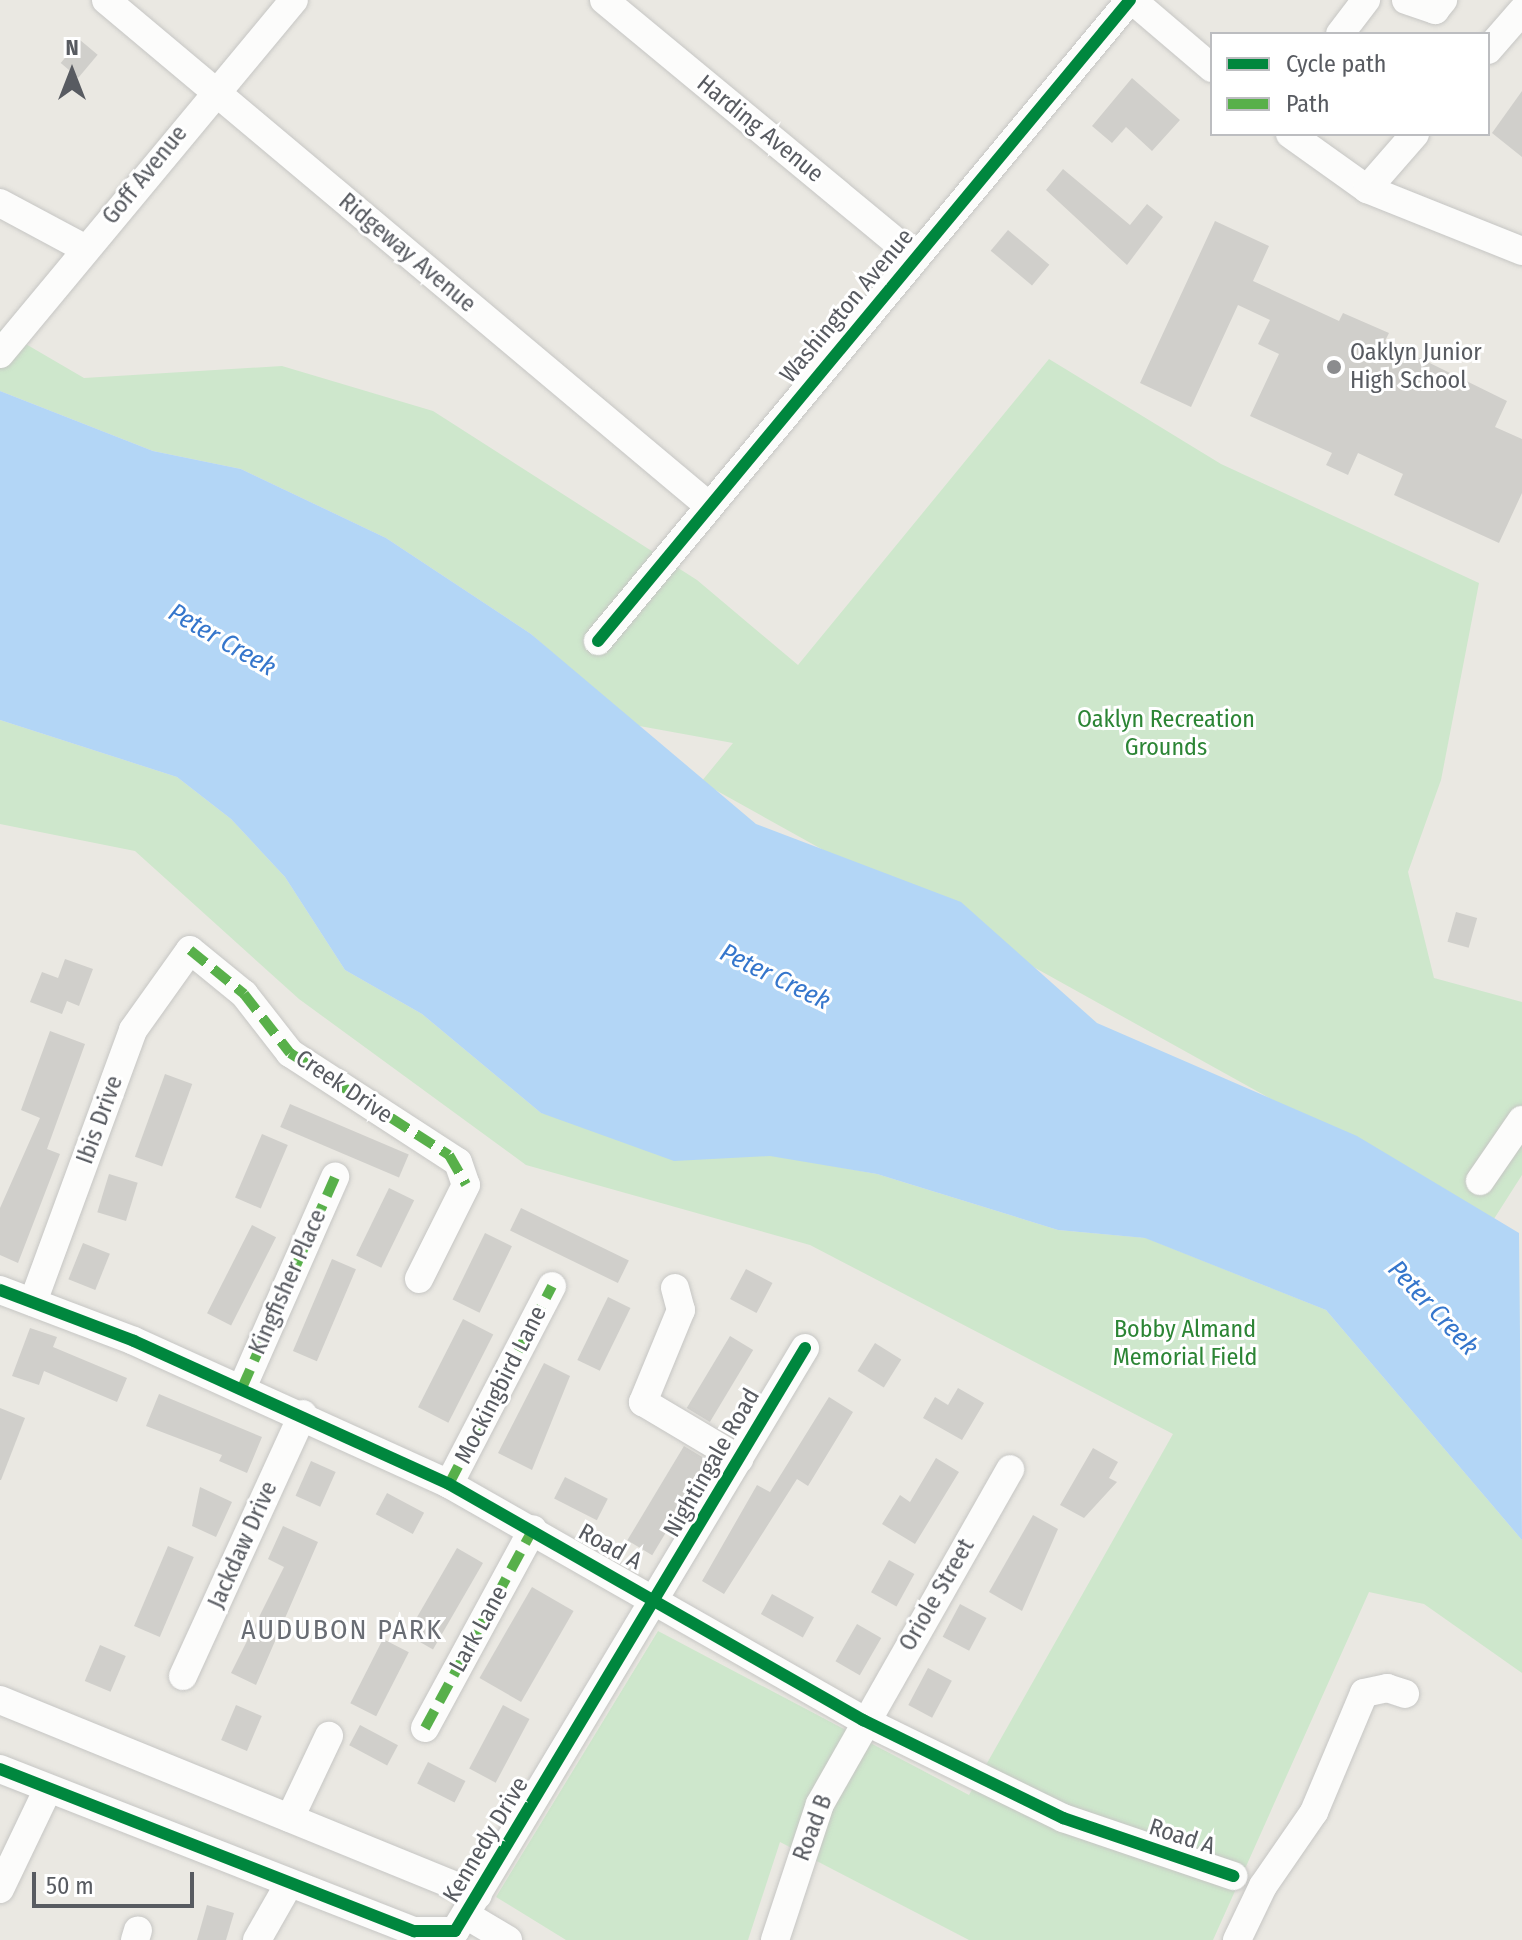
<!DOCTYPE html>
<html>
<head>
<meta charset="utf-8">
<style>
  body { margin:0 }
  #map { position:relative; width:1522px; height:1940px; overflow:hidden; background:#eae8e2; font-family:"Fira Sans Condensed",sans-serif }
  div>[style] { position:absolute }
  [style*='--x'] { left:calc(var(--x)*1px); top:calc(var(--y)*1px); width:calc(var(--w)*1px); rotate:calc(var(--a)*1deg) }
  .green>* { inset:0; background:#cee7cc }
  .water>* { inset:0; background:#b3d6f6 }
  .building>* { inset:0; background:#d0cfcb; transform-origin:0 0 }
  .roads { filter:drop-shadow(0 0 2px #c6c6c4) drop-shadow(0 0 2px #c6c6c4) }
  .minor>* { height:28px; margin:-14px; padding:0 14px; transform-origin:14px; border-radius:14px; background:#fcfcfb }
  .quiet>* { height:10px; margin-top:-5px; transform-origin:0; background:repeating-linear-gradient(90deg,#58b04a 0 20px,transparent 0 30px) }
  .cycleway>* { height:12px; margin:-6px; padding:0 6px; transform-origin:6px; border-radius:6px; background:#00873e }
  .dots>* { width:22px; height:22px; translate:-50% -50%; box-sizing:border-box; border:4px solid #fff; border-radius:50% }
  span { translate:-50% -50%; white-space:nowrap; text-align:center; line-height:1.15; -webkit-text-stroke:6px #fff; paint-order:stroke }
  .street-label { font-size:24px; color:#585b61 }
  .poi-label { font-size:24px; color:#585b61 }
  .left { translate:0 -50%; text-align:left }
  .park-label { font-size:24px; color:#2c8535 }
  .water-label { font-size:26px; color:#3576cc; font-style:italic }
  .quarter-label { font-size:28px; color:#696d74; letter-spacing:2px }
  .legend { position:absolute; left:1210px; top:32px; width:280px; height:104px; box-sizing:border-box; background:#fff; border:2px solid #bcbdc0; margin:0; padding:10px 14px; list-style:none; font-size:24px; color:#585b61 }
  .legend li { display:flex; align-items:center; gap:16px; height:40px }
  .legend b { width:40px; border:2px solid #bcbdc0 }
  .north { position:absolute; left:32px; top:32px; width:80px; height:80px; -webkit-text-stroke:6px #fff; paint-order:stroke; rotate:0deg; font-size:22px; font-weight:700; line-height:32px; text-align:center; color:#585b61 }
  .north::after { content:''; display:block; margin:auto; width:28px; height:36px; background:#585b61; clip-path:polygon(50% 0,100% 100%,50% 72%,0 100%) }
  .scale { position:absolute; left:32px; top:1872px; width:162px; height:36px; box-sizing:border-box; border:4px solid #585b61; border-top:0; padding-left:10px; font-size:24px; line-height:28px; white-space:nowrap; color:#585b61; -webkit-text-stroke:6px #fff; paint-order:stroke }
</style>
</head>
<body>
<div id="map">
  <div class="green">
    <div style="clip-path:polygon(0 329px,84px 378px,282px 366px,433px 411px,697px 580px,798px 665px,1049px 359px,1221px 464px,1479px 583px,1441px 780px,1408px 872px,1434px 978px,1522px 1002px,1522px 1175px,1492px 1222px,701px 782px,733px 743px,634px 725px,531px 634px,386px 538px,241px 469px,153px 451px,0 391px)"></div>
    <div style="clip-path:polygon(0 720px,177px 777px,231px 819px,285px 877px,345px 970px,422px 1014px,541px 1113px,877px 1174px,1058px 1230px,1146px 1238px,1326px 1310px,1522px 1540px,1522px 1673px,1424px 1604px,1369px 1592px,1213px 1940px,969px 1940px,780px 1842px,748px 1940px,566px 1940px,496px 1897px,658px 1631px,969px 1795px,1173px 1434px,810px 1245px,526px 1165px,299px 999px,135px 851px,0 824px)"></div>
  </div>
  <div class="water">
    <div style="clip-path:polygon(0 391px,153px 451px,241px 469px,386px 538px,531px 634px,756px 824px,961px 902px,1097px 1023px,1357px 1136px,1519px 1233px,1522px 1540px,1326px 1310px,1145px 1238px,1058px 1230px,877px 1174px,770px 1156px,674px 1161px,541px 1113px,422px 1014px,345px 970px,285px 877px,231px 819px,177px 777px,0 720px)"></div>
  </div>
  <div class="building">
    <div style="left:80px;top:40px;width:23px;height:30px;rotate:40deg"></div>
    <div style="clip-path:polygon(1132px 78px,1180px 120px,1152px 151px,1126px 127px,1112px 143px,1092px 126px)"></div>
    <div style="clip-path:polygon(1522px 91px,1522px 157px,1492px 133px)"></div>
    <div style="clip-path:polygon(1063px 169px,1130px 225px,1147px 204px,1163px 217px,1127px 265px,1046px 190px)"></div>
    <div style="clip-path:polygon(1215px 221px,1269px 246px,1253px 281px,1339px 321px,1343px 313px,1389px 333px,1385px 341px,1507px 401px,1495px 427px,1522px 439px,1522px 493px,1499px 543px,1394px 495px,1403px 474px,1358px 453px,1348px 475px,1326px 465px,1332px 453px,1250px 416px,1279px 354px,1258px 344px,1270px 320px,1238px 305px,1191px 407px,1140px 383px)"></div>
    <div style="left:1008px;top:230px;width:54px;height:27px;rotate:40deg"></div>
    <div style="left:1456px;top:912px;width:22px;height:31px;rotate:16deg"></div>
    <div style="clip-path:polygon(65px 959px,93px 969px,79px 1006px,67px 1001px,62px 1014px,30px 1002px,42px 972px,58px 978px)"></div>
    <div style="clip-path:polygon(50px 1031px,85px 1044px,47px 1149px,60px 1154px,18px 1263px,0 1255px,0 1208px,40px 1118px,21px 1110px)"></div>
    <div style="left:165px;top:1074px;width:29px;height:88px;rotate:20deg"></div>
    <div style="left:290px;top:1104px;width:129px;height:25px;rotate:23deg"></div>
    <div style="left:262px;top:1134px;width:28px;height:69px;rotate:23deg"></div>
    <div style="left:109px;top:1174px;width:30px;height:40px;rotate:17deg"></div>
    <div style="left:389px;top:1188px;width:28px;height:75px;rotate:26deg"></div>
    <div style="left:521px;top:1208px;width:120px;height:25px;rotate:26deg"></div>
    <div style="left:252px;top:1225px;width:27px;height:99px;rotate:27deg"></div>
    <div style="left:485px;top:1233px;width:30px;height:74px;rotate:26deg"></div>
    <div style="left:83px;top:1243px;width:29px;height:39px;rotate:22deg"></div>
    <div style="left:332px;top:1259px;width:26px;height:100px;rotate:23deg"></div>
    <div style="left:746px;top:1269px;width:30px;height:34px;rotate:28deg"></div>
    <div style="left:608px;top:1297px;width:25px;height:70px;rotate:26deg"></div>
    <div style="left:463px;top:1319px;width:34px;height:99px;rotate:27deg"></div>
    <div style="clip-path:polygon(30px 1328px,57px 1337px,53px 1347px,127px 1378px,117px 1402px,44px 1371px,39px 1385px,12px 1376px)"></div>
    <div style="left:730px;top:1336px;width:27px;height:84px;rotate:31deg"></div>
    <div style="left:875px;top:1343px;width:31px;height:33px;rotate:32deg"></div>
    <div style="clip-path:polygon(544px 1363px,570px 1376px,532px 1470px,498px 1453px)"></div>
    <div style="clip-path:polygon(958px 1388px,984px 1403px,962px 1440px,923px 1418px,935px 1397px,948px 1405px)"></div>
    <div style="clip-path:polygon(159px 1394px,262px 1437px,247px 1473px,219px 1461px,222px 1455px,146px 1426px)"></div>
    <div style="clip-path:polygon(829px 1397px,853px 1412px,808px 1486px,797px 1479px,724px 1594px,702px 1581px,757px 1485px,770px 1492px)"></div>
    <div style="clip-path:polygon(0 1408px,25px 1418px,1px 1480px,0 1480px)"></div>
    <div style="left:684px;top:1446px;width:29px;height:110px;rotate:31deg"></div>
    <div style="clip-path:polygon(1093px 1448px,1118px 1462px,1109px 1478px,1117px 1482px,1084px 1518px,1060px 1505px)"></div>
    <div style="clip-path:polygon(936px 1458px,959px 1472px,915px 1544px,882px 1524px,900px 1495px,910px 1502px)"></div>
    <div style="left:311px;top:1461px;width:27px;height:38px;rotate:24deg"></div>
    <div style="left:565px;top:1477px;width:48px;height:24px;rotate:27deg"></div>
    <div style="clip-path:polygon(200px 1487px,232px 1502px,216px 1537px,192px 1526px)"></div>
    <div style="left:387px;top:1493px;width:42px;height:24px;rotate:28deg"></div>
    <div style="clip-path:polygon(1033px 1515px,1058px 1529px,1022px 1611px,989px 1592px)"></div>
    <div style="clip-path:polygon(283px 1526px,318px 1542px,256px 1685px,231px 1673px,284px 1567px,268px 1559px)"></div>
    <div style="left:168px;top:1546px;width:28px;height:87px;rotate:23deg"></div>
    <div style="left:457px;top:1548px;width:30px;height:100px;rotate:30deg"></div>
    <div style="left:889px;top:1560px;width:29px;height:37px;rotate:29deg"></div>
    <div style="left:532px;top:1587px;width:48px;height:105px;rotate:30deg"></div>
    <div style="left:772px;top:1594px;width:48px;height:23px;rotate:29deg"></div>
    <div style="left:960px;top:1604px;width:30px;height:37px;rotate:28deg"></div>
    <div style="left:857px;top:1624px;width:28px;height:43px;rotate:30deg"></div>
    <div style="left:383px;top:1639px;width:29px;height:72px;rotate:27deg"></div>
    <div style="left:100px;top:1645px;width:28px;height:39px;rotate:23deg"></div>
    <div style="left:928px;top:1668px;width:27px;height:42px;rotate:28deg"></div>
    <div style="left:236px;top:1705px;width:28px;height:38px;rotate:23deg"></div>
    <div style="left:503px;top:1705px;width:30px;height:72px;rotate:28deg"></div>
    <div style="left:360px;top:1725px;width:43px;height:23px;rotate:28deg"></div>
    <div style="left:428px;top:1762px;width:42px;height:24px;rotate:27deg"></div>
    <div style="clip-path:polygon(207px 1905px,234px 1913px,226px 1940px,197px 1940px)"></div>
  </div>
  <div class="roads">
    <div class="minor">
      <div style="--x:106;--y:0;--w:787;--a:40"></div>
      <div style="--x:604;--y:0;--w:405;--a:39.6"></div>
      <div style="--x:1132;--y:0;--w:105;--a:40.4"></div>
      <div style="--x:1406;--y:0;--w:31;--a:19"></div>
      <div style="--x:1435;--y:10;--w:13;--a:-51"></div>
      <div style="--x:1340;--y:34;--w:43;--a:-52.6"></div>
      <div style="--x:1488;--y:50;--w:52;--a:-48.9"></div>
      <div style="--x:1290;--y:134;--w:95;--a:35.5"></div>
      <div style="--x:1367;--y:189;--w:167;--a:21.8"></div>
      <div style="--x:1367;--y:189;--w:73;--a:-48.9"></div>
      <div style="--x:0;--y:203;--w:95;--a:28.2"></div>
      <div style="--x:0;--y:354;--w:460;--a:-50.3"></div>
      <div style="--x:598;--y:641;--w:833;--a:-50.31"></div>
      <div style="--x:1480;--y:1181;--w:74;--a:-55.5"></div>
      <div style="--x:675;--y:1288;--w:23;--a:75"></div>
      <div style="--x:681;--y:1310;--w:100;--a:112.4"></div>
      <div style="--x:643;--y:1402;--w:112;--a:30.7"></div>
      <div style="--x:0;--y:1290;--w:143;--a:20.8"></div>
      <div style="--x:134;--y:1341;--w:346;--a:24.4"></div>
      <div style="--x:449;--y:1484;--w:477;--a:29.7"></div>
      <div style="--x:863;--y:1720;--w:223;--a:26.1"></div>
      <div style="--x:1063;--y:1818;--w:180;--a:18.8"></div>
      <div style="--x:33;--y:1302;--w:290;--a:-69.8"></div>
      <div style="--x:133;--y:1030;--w:98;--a:-54.5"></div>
      <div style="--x:190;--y:950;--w:70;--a:39.2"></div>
      <div style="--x:244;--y:994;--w:75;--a:52.1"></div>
      <div style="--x:290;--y:1053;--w:200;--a:33"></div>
      <div style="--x:458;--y:1162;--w:24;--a:71"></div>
      <div style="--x:466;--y:1185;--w:105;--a:116.6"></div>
      <div style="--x:242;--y:1388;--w:231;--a:-66.2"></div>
      <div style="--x:449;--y:1484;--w:223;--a:-62.5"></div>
      <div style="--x:183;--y:1676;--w:288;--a:-65.4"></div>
      <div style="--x:0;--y:1700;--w:516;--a:22.19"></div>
      <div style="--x:425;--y:1728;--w:226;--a:-61.5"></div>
      <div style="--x:0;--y:1769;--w:445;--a:21.4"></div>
      <div style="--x:414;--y:1931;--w:41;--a:0"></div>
      <div style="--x:455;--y:1931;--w:680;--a:-59.02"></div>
      <div style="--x:290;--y:1818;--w:91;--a:-64.6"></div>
      <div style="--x:0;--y:1889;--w:111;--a:-64.4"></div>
      <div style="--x:466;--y:1915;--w:49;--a:30.8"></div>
      <div style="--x:135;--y:1940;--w:10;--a:-73"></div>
      <div style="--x:257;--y:1940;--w:64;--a:-60.3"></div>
      <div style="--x:775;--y:1940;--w:143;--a:-71.7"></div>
      <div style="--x:820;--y:1804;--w:385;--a:-60.4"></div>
      <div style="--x:1237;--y:1940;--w:60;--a:-64.3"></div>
      <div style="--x:1263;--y:1886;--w:90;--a:-55.4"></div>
      <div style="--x:1314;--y:1812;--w:129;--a:-67.2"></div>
      <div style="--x:1364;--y:1693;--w:24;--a:-12"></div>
      <div style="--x:1387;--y:1688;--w:19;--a:18"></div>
    </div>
  </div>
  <div class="quiet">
    <div style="--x:190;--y:950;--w:70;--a:39.2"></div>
    <div style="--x:244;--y:994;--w:75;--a:52.1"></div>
    <div style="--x:290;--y:1053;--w:189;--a:32.7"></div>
    <div style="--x:449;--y:1155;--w:34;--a:60"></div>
    <div style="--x:242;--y:1388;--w:231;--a:-66.2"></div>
    <div style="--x:449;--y:1484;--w:223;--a:-62.5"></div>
    <div style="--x:425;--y:1728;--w:226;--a:-61.5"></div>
  </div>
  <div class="cycleway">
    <div style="--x:598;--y:641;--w:833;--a:-50.31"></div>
    <div style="--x:0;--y:1290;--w:143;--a:20.8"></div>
    <div style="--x:134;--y:1341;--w:346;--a:24.4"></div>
    <div style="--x:449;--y:1484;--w:477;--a:29.7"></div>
    <div style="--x:863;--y:1720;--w:223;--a:26.1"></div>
    <div style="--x:1063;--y:1818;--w:180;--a:18.8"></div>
    <div style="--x:0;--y:1769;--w:445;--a:21.4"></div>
    <div style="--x:414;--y:1931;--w:41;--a:0"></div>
    <div style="--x:455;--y:1931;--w:680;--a:-59.02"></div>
  </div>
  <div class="dots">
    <div style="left:1334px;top:367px;background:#8b8c8e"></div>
  </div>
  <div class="street-label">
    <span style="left:760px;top:129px;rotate:39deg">Harding Avenue</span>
    <span style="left:145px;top:175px;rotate:-51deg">Goff Avenue</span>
    <span style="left:407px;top:253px;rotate:40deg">Ridgeway Avenue</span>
    <span style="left:847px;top:306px;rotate:-50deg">Washington Avenue</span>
    <span style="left:344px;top:1087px;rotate:34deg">Creek Drive</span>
    <span style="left:100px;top:1120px;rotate:-70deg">Ibis Drive</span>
    <span style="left:288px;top:1282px;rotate:-66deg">Kingfisher Place</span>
    <span style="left:501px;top:1385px;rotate:-63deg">Mockingbird Lane</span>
    <span style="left:712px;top:1463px;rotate:-60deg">Nightingale Road</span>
    <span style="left:243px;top:1545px;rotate:-66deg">Jackdaw Drive</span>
    <span style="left:610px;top:1547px;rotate:29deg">Road A</span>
    <span style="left:937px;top:1595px;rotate:-60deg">Oriole Street</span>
    <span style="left:479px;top:1629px;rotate:-61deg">Lark Lane</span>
    <span style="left:813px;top:1828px;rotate:-69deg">Road B</span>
    <span style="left:1182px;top:1837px;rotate:18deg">Road A</span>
    <span style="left:486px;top:1840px;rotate:-59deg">Kennedy Drive</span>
  </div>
  <div class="poi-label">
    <span class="left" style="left:1350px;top:367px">Oaklyn Junior<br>High School</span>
  </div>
  <div class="park-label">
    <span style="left:1166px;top:734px">Oaklyn Recreation<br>Grounds</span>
    <span style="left:1185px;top:1344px">Bobby Almand<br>Memorial Field</span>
  </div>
  <div class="water-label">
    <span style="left:222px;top:640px;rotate:30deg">Peter Creek</span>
    <span style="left:775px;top:977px;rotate:26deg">Peter Creek</span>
    <span style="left:1433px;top:1308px;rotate:47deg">Peter Creek</span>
  </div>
  <div class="quarter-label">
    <span style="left:342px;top:1630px">AUDUBON PARK</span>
  </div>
  <ul class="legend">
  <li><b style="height:10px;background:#00873e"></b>Cycle path</li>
  <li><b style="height:10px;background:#58b04a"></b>Path</li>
  </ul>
  <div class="north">N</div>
  <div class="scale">50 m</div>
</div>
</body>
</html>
